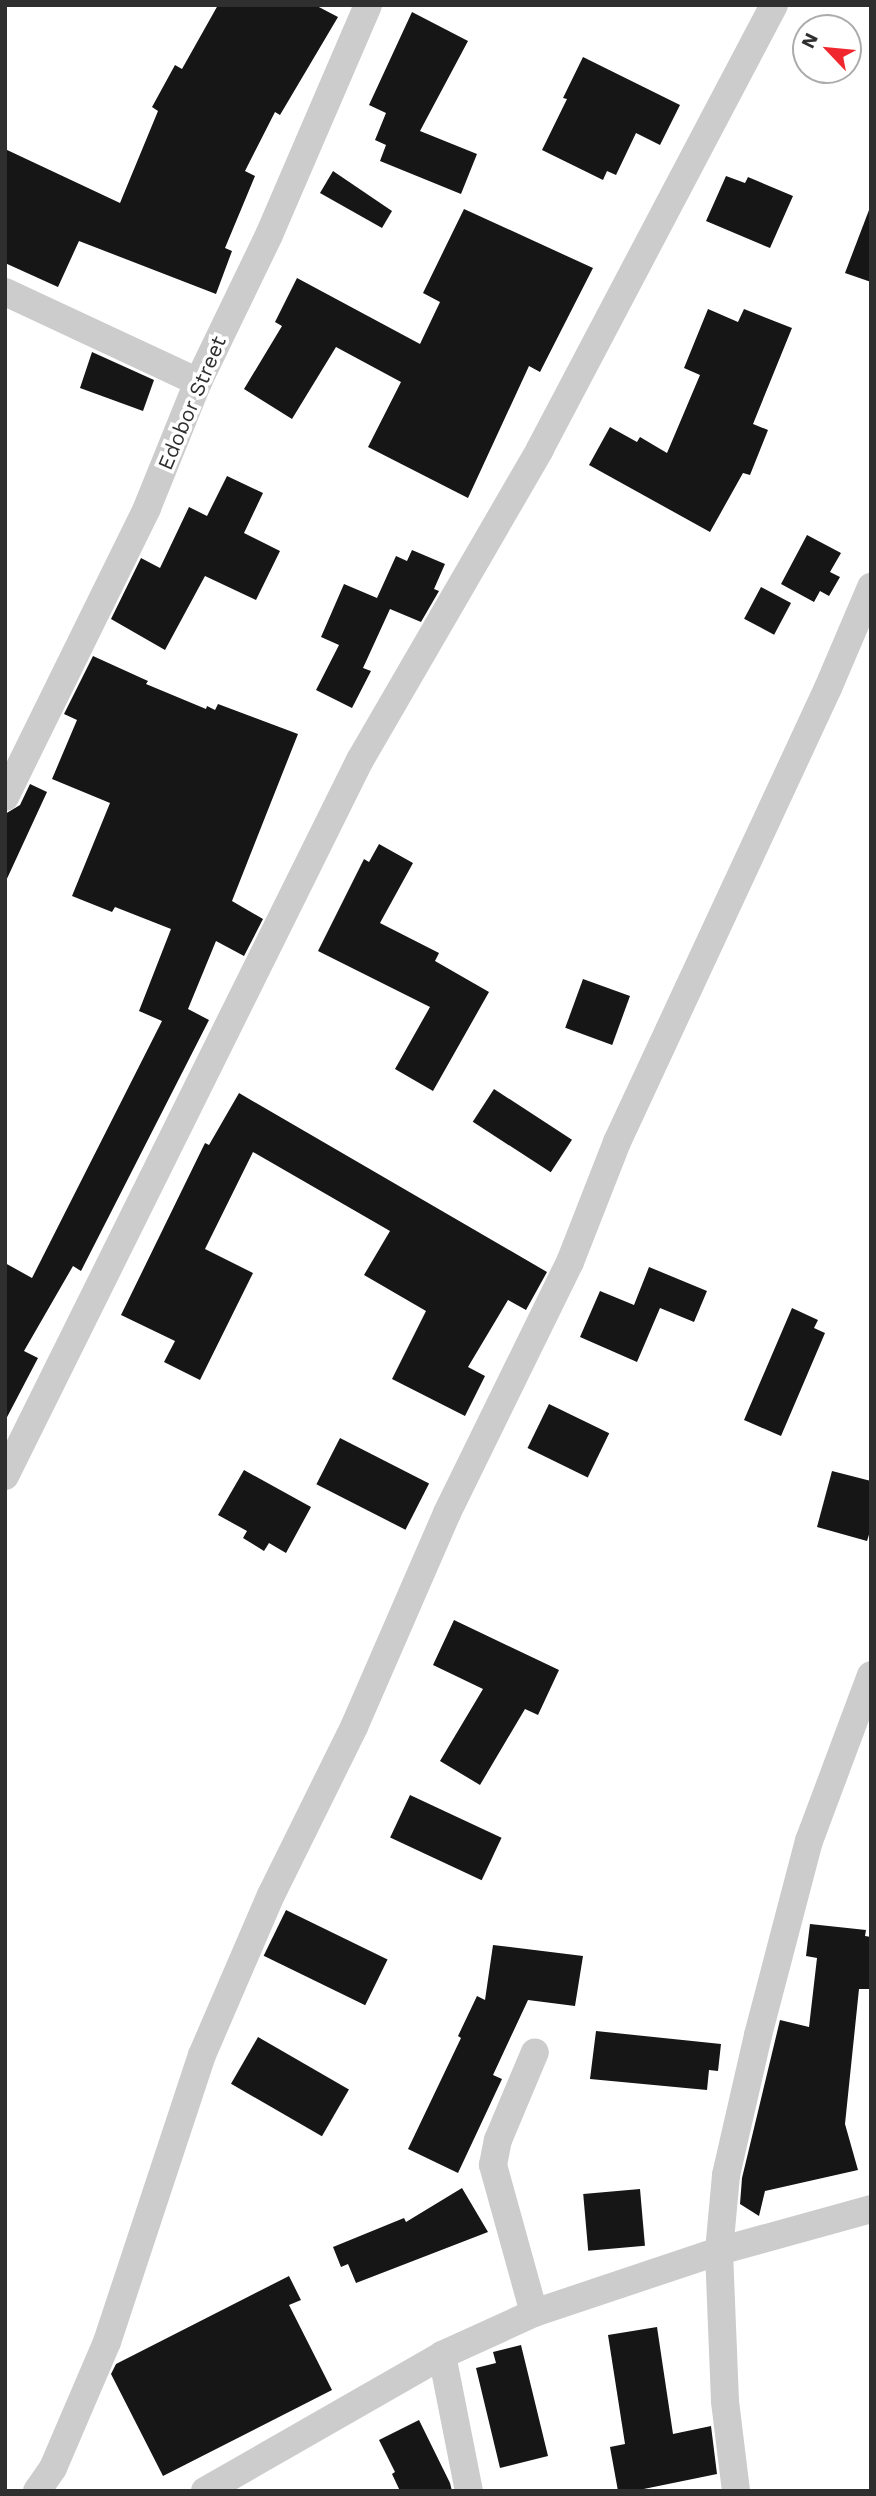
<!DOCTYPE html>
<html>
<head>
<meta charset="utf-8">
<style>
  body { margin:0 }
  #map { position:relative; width:876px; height:2496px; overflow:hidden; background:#fff; font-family:"Work Sans",sans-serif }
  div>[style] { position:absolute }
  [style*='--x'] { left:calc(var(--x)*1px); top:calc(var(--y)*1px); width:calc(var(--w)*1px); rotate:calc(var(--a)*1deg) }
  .building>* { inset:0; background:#161616; transform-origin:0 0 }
  .minor>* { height:28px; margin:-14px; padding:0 14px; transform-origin:14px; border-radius:14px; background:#ccc }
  span { translate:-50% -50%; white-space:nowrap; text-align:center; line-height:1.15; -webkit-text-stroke:7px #fff; paint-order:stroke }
  .street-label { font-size:21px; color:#2f2f2f }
  .frame { position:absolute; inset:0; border:7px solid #2f2f2f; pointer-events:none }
  .north { position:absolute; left:792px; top:14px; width:70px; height:70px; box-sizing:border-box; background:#fff; border:2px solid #acacac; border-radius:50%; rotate:296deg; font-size:19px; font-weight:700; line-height:28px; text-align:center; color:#2f2f2f }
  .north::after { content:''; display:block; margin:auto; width:24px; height:32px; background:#f0272e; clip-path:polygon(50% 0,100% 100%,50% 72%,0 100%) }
</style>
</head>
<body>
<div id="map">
  <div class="building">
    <div style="clip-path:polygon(218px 5px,315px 5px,338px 17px,280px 115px,275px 112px,245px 171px,255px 176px,225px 248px,232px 251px,216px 294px,79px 241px,58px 287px,5px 263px,5px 149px,120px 203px,158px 111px,152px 107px,175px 65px,182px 69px)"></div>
    <div style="clip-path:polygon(412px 12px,468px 41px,420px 131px,477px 154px,461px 194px,380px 161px,386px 145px,375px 140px,386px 113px,369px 105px)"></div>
    <div style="clip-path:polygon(583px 57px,680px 105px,660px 145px,636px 133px,616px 175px,607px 171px,603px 180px,542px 150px,567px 99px,563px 98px)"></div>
    <div style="clip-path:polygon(333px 171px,392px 211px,382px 228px,320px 193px)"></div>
    <div style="clip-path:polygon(726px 176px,745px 183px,748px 177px,793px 196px,770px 248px,706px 221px)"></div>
    <div style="clip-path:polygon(464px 209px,593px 268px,540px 372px,529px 366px,468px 498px,368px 447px,401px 382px,336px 347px,292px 419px,244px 389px,282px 326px,275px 322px,297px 278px,420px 344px,440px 302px,423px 293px)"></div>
    <div style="clip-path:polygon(869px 210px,871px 210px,871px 282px,845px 273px)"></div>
    <div style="clip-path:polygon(708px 309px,738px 322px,744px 309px,792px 328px,753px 424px,768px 430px,750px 475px,743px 473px,710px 532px,589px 465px,610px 427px,637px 442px,640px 437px,667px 453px,700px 375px,684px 368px)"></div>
    <div style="clip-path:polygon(92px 352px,154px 380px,143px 411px,80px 388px)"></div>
    <div style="clip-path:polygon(227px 476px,263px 493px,244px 533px,280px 551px,256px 600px,205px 576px,165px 650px,111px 619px,141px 558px,160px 568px,189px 507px,207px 516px)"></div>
    <div style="clip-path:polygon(807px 535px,841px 553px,830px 572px,840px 577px,829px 596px,820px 591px,814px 602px,781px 584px)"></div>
    <div style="clip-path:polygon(412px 550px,445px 564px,434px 589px,439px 591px,421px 622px,390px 609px,363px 668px,371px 671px,352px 708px,316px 690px,339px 645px,321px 637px,344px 584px,377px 598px,396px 556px,407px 561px)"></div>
    <div style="left:761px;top:587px;width:34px;height:36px;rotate:28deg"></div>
    <div style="clip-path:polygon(93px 656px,148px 681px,146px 684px,206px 709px,207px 706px,215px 710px,218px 704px,298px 734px,232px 901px,263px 919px,244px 956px,216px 941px,188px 1009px,209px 1020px,81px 1271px,73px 1266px,24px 1351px,38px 1358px,5px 1421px,5px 1263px,32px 1278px,162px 1021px,139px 1011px,171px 929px,115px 907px,112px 912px,72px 896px,110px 803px,52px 779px,77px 720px,64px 714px)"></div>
    <div style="clip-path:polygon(30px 784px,47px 792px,5px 883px,5px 814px,20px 805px)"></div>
    <div style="clip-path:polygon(379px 844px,413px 863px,380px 923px,439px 953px,435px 961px,489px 992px,433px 1091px,395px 1069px,430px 1007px,318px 951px,364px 859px,369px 862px)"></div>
    <div style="left:583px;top:979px;width:50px;height:52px;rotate:20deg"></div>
    <div style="left:494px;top:1089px;width:93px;height:39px;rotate:33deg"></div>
    <div style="clip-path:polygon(239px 1093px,547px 1272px,526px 1310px,508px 1300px,468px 1367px,485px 1376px,465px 1416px,392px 1379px,426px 1311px,364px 1275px,390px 1231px,253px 1152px,205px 1249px,253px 1273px,200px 1380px,164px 1362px,175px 1341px,121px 1315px,205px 1143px,209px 1145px)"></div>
    <div style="clip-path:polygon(649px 1267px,707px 1291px,694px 1322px,660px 1308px,637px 1362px,580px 1337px,600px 1291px,634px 1305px)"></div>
    <div style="clip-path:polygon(792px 1308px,818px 1320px,814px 1328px,825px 1333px,781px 1436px,744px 1420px)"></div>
    <div style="left:549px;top:1404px;width:67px;height:49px;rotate:26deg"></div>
    <div style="left:340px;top:1438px;width:100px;height:52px;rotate:27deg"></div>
    <div style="clip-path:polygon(244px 1470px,311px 1507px,286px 1553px,269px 1543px,264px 1551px,243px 1538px,247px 1531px,218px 1515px)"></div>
    <div style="clip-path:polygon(832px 1471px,871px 1481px,871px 1528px,867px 1541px,817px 1527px)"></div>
    <div style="clip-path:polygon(454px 1620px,559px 1670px,538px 1715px,525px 1709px,480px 1785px,440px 1761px,483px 1689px,433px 1665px)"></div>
    <div style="left:410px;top:1795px;width:101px;height:47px;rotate:25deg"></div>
    <div style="left:286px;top:1910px;width:113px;height:51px;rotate:26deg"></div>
    <div style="clip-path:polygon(810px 1924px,866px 1930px,865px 1936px,871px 1937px,871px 1989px,859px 1989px,845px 2124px,858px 2170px,765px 2191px,759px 2216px,740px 2204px,742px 2178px,780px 2020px,809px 2027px,817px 1958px,806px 1956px)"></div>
    <div style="clip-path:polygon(493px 1945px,583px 1956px,575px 2006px,528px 2000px,493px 2075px,502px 2079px,458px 2173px,408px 2149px,461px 2038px,458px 2036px,477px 1996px,485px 2000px)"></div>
    <div style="clip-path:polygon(596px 2031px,721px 2044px,718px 2071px,709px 2070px,707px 2090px,590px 2079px)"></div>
    <div style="left:258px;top:2037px;width:105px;height:54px;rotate:30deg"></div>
    <div style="clip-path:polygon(462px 2188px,488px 2232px,356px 2283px,348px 2264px,341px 2267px,333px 2247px,404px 2218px,406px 2222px)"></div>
    <div style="left:640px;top:2189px;width:57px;height:57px;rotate:85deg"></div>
    <div style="clip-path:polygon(289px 2276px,301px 2300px,289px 2305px,332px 2390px,163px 2476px,111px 2374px,116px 2364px)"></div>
    <div style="clip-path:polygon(657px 2327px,673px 2434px,711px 2426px,717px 2474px,634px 2491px,618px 2491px,610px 2447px,625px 2444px,608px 2335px)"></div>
    <div style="clip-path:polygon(521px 2345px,548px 2456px,500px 2468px,476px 2368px,496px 2363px,493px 2352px)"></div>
    <div style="clip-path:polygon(419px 2420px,450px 2483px,452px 2491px,400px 2491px,392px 2474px,395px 2472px,379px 2440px)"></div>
  </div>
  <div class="minor">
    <div style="--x:5;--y:292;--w:213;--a:25"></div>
    <div style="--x:5;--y:797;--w:322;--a:-63.8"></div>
    <div style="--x:147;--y:508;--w:136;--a:-68"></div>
    <div style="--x:198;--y:382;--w:163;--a:-64.2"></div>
    <div style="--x:269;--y:235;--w:250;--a:-66.7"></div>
    <div style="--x:5;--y:1476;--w:799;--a:-63.63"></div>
    <div style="--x:360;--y:760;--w:359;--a:-59.9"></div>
    <div style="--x:540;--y:449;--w:502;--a:-62.21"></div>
    <div style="--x:534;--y:2313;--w:154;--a:-105.5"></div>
    <div style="--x:493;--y:2165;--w:25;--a:-79"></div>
    <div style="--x:498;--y:2140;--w:95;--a:-67.2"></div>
    <div style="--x:442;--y:2355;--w:139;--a:78.8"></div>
    <div style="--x:37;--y:2491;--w:28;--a:-55"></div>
    <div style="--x:53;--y:2468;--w:137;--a:-66.8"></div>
    <div style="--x:107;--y:2342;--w:302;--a:-71.7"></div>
    <div style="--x:202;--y:2055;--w:174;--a:-66.7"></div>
    <div style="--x:271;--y:1895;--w:187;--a:-63.7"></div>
    <div style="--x:354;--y:1727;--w:233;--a:-66.5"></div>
    <div style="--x:447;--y:1513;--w:280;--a:-63.9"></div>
    <div style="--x:570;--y:1262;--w:129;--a:-68.6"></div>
    <div style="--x:617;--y:1142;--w:501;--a:-65.07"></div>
    <div style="--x:828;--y:688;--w:110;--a:-66.9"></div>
    <div style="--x:205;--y:2491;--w:273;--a:-29.8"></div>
    <div style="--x:442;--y:2355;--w:101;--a:-24.5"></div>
    <div style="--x:534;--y:2313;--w:195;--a:-18.5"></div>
    <div style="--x:719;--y:2251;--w:158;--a:-15.4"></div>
    <div style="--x:736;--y:2491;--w:91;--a:-97"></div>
    <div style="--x:725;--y:2401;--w:150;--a:-92.3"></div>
    <div style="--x:719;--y:2251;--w:76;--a:-84.7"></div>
    <div style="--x:726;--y:2175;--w:144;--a:-77.1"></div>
    <div style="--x:758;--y:2035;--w:201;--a:-75.3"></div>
    <div style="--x:809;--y:1841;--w:177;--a:-69.5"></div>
  </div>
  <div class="street-label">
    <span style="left:192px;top:403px;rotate:-67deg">Edobor Street</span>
  </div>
  <div class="frame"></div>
  <div class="north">N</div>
</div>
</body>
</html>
